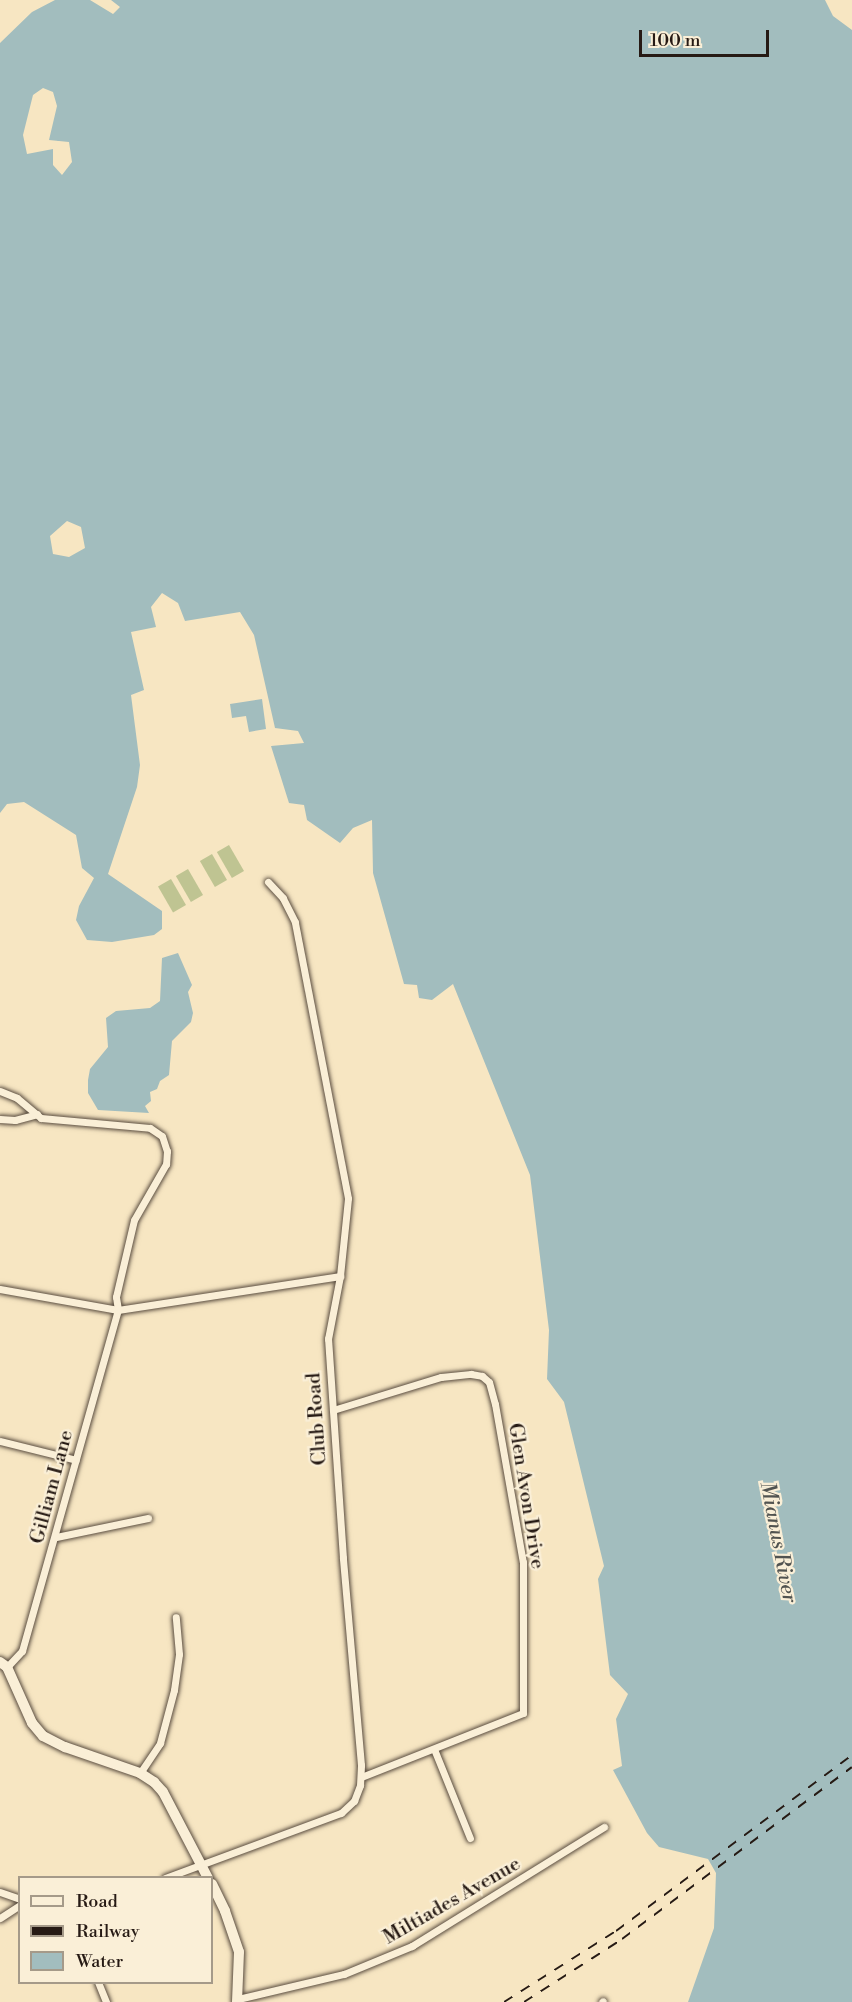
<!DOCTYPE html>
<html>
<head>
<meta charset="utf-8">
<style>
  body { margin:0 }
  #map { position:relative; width:852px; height:2002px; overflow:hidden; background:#f7e6c2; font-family:"Libre Bodoni",serif }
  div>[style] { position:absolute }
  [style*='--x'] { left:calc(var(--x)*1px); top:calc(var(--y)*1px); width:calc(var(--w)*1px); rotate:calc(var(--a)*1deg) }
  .green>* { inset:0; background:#bfc492; transform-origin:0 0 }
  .water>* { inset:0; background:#a2bdbe }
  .roads { filter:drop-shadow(0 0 2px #5a4d40) drop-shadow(0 0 2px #5a4d40) }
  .street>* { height:7px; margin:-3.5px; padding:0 3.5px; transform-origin:3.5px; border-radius:3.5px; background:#faefd7 }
  .secondary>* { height:10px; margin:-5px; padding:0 5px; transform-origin:5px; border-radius:5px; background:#faefd7 }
  .rail>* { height:2px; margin-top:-1px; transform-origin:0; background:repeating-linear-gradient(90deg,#261a14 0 10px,transparent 0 20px) }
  span { translate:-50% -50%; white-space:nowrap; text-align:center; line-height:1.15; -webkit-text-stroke:4.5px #faefd7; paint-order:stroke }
  .street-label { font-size:20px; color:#261a14 }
  .water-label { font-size:21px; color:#515350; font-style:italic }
  .legend { position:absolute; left:18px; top:1876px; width:195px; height:108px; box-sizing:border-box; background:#faefd7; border:2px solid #a59a89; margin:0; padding:8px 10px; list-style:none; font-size:18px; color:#261a14 }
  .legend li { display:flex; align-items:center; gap:12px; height:30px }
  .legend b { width:30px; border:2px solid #a59a89 }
  .scale { position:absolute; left:639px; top:30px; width:130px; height:27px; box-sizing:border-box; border:3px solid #261a14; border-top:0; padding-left:8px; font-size:18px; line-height:21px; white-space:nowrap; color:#261a14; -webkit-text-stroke:4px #faefd7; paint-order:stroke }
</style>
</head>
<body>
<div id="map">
  <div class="green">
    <div style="left:229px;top:845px;width:30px;height:14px;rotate:60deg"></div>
    <div style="left:212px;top:854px;width:30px;height:14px;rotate:60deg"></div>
    <div style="left:188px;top:869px;width:30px;height:14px;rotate:60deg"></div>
    <div style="left:171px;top:879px;width:30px;height:15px;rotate:60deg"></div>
  </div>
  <div class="water">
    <div style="clip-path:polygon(evenodd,55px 0,90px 0,113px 14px,120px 7px,111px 0,825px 0,833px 16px,852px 30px,852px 2002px,688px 2002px,714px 1928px,716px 1873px,708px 1859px,659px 1847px,647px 1833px,613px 1770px,622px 1766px,616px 1719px,628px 1694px,610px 1675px,598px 1579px,604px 1566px,564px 1402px,547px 1379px,549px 1330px,530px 1175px,453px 984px,432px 1000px,419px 998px,417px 985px,404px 984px,373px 873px,372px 820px,353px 828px,340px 843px,307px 820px,304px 805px,289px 803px,271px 746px,304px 743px,298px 731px,275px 728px,254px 635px,240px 612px,185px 621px,178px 603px,162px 593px,151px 607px,156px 627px,131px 632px,144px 690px,131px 695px,140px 765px,137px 787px,108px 874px,162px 911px,162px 929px,154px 935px,112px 942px,87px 940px,76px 920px,79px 906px,94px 878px,82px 868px,76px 835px,24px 802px,7px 804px,0 813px,0 43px,32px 12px,55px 0,43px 88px,53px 92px,57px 106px,49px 140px,69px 142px,72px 162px,62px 175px,53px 165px,53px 149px,27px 154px,23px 135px,33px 95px,43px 88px,55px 0,67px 521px,81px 527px,85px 548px,69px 557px,53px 554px,50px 536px,67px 521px)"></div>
    <div style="clip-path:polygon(262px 699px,266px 729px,249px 732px,246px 716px,232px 718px,230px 704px)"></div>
    <div style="clip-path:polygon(178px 953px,192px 985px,188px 992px,193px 1013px,191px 1022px,172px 1041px,169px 1075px,160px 1081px,157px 1089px,150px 1092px,151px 1101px,145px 1106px,149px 1113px,98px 1110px,88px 1093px,88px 1080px,90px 1069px,108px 1047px,106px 1018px,116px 1011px,150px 1008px,160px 1001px,162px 958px)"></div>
  </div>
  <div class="roads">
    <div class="street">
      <div style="--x:0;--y:1091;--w:18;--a:22"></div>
      <div style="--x:17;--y:1098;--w:31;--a:40"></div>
      <div style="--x:41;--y:1118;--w:109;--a:5.2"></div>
      <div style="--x:150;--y:1128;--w:14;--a:34"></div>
      <div style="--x:162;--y:1136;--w:16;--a:72"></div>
      <div style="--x:167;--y:1151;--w:13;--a:94"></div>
      <div style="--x:166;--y:1164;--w:64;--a:119.7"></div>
      <div style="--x:134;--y:1220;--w:79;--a:103.2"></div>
      <div style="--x:116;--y:1297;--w:13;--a:81"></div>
      <div style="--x:118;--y:1310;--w:120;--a:-169.9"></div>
      <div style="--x:0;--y:1119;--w:15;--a:4"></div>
      <div style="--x:15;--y:1120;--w:23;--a:-15"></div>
      <div style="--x:333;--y:1410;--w:113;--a:-17"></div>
      <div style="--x:441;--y:1377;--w:30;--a:-6"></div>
      <div style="--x:471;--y:1374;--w:11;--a:10"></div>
      <div style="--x:482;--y:1376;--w:9;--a:41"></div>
      <div style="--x:489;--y:1382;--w:23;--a:75"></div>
      <div style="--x:495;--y:1404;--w:160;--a:80"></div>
      <div style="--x:523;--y:1562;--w:151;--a:90"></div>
      <div style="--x:523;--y:1713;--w:174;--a:158.4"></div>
      <div style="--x:0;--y:1441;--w:78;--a:14"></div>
      <div style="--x:56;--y:1537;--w:94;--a:-11.7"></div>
      <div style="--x:7;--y:1667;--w:22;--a:-47"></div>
      <div style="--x:22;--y:1651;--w:354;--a:-74.3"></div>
      <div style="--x:118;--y:1310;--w:225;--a:-8.7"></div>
      <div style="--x:434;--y:1749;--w:96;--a:68"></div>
      <div style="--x:140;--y:1773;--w:36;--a:-56"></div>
      <div style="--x:160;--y:1743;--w:55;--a:-75.2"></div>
      <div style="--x:174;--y:1690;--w:36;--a:-82"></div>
      <div style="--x:179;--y:1654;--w:37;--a:-95"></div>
      <div style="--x:165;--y:1878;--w:188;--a:-20.3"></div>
      <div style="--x:341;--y:1813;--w:18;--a:-43"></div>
      <div style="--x:354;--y:1801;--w:17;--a:-69"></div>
      <div style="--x:360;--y:1785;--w:20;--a:-87"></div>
      <div style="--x:361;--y:1765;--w:208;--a:-95"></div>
      <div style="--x:343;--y:1558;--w:220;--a:-93.9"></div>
      <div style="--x:328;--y:1339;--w:64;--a:-79.2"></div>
      <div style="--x:340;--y:1276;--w:78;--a:-84.1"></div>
      <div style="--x:348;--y:1198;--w:281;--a:-100.9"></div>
      <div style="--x:295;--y:922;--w:27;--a:-117"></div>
      <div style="--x:283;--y:898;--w:22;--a:-133"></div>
      <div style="--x:0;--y:1892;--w:21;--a:19"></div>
      <div style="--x:0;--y:1918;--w:24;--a:-33"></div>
      <div style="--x:98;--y:1982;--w:22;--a:68"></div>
      <div style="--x:238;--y:1999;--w:109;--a:-13.3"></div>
      <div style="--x:344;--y:1974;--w:74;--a:-22.4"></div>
      <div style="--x:412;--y:1946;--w:226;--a:-31.8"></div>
      <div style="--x:602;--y:2002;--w:1;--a:-45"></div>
    </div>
    <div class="secondary">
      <div style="--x:0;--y:1662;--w:9;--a:36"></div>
      <div style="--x:7;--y:1667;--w:61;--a:65.9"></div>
      <div style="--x:32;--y:1723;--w:17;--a:50"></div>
      <div style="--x:43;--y:1736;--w:25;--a:27"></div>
      <div style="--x:65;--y:1747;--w:79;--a:19.1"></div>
      <div style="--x:140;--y:1773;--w:17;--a:33"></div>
      <div style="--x:154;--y:1782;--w:13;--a:48"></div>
      <div style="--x:163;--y:1792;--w:97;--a:62.4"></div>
      <div style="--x:212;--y:1884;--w:30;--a:64"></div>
      <div style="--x:225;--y:1911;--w:43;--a:71.1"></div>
      <div style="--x:239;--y:1952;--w:50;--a:92.3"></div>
    </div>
  </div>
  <div class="rail">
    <div style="--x:504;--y:2002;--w:133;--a:-32.4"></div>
    <div style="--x:616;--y:1931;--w:294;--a:-36.7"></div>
    <div style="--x:524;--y:2002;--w:117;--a:-32.7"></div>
    <div style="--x:622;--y:1939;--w:287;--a:-36.8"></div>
  </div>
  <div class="street-label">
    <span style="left:317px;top:1419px;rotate:-94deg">Club Road</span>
    <span style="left:52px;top:1487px;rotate:-75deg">Gilliam Lane</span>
    <span style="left:526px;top:1496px;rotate:81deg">Glen Avon Drive</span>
    <span style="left:452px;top:1901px;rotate:-30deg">Miltiades Avenue</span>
  </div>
  <div class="water-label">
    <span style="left:778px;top:1542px;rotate:79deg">Mianus River</span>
  </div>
  <ul class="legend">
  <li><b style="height:8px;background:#faefd7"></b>Road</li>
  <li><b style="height:8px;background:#261a14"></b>Railway</li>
  <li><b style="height:16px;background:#a2bdbe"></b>Water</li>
  </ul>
  <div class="scale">100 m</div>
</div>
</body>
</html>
